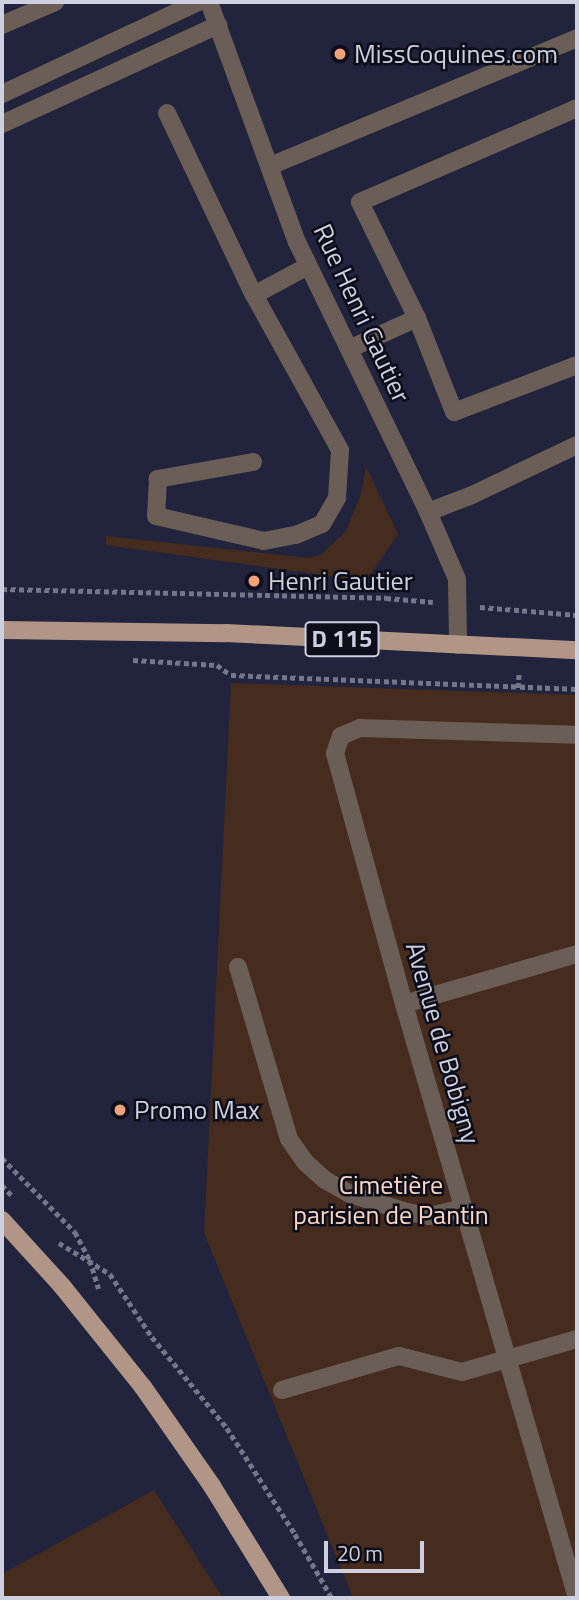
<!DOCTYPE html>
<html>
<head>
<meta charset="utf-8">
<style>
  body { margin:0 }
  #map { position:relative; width:579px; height:1600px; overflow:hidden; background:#22233c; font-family:"Titillium Web",sans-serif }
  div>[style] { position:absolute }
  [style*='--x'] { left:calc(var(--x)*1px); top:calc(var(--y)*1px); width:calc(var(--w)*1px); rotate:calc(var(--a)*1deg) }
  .green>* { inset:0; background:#452c1e }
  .path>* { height:4.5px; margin-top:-2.25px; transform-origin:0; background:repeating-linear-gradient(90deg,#74768b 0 5px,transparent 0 8.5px) }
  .minor>* { height:18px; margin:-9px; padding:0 9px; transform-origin:9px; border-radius:9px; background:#6b5e57 }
  .major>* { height:18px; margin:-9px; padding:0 9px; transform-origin:9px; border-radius:9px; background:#b19587 }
  .dots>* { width:19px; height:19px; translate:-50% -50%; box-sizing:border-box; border:4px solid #0d0e19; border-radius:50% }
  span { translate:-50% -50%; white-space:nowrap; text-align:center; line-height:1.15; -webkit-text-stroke:5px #0d0e19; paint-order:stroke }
  .shield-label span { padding:2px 5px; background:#0d0e19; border:2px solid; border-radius:5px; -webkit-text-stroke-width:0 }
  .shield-label { font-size:24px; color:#ced0e0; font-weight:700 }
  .poi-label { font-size:26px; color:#ced0e0 }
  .left { translate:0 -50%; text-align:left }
  .street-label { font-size:26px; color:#ced0e0 }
  .park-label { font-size:26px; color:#fad6c4 }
  .frame { position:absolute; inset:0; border:4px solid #ced0e0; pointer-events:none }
  .scale { position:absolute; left:324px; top:1541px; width:100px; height:32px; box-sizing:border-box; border:4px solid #ced0e0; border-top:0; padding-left:9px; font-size:21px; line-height:24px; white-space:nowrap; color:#ced0e0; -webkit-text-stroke:5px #0d0e19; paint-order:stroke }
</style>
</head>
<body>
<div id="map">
  <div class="green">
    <div style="clip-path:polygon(366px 466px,398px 534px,366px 581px,106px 545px,106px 536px,309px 558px,322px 554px,346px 531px,361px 494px)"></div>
    <div style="clip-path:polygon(231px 683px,577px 695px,577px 1598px,353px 1598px,204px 1233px)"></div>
    <div style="clip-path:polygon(154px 1490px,223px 1598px,2px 1598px,2px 1574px)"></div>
  </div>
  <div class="path">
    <div style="--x:2;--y:589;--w:384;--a:1.3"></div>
    <div style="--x:386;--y:598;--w:47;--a:4.9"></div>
    <div style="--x:480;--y:607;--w:97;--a:4.7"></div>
    <div style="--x:133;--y:660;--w:84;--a:3.4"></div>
    <div style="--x:217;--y:665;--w:17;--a:36"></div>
    <div style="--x:231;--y:675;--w:346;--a:2.3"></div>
    <div style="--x:518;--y:688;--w:17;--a:-87"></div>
    <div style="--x:2;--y:1158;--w:104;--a:45.4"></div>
    <div style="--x:75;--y:1232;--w:32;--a:62"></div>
    <div style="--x:90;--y:1260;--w:30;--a:73"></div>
    <div style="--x:2;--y:1185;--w:16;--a:47"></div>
    <div style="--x:59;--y:1243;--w:60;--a:31.3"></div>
    <div style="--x:110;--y:1274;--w:76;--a:56.3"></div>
    <div style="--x:152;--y:1337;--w:118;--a:50.5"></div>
    <div style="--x:227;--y:1428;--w:126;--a:57.3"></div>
    <div style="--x:295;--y:1534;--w:74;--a:60"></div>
  </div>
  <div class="minor">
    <div style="--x:209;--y:2;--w:256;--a:69.9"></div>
    <div style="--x:297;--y:242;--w:300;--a:64.1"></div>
    <div style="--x:428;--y:512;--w:73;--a:66.6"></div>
    <div style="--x:457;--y:579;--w:66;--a:89.1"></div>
    <div style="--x:2;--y:25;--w:58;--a:-23.5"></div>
    <div style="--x:2;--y:94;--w:217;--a:-25.1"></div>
    <div style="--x:167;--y:113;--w:202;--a:64.5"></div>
    <div style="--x:254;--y:295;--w:61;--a:-28.2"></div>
    <div style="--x:2;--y:124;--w:238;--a:-24.6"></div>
    <div style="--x:270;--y:166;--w:333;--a:-22.6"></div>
    <div style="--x:417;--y:318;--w:101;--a:68.5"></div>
    <div style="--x:454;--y:412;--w:132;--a:-20.9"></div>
    <div style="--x:349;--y:349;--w:75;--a:-24.5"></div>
    <div style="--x:417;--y:318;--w:129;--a:-116.2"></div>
    <div style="--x:360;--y:202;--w:236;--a:-23.4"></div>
    <div style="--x:253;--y:462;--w:97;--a:169.9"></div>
    <div style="--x:158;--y:479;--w:37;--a:93"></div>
    <div style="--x:156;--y:516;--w:111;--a:13"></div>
    <div style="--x:264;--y:541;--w:33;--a:-11"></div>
    <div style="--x:296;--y:535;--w:28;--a:-23"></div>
    <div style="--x:322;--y:524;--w:30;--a:-60"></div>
    <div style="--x:337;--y:498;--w:48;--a:-86.4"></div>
    <div style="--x:340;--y:450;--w:177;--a:-119"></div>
    <div style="--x:428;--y:512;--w:47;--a:-21.1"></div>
    <div style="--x:472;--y:495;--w:116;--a:-25.5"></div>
    <div style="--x:238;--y:967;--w:179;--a:73.5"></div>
    <div style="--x:289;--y:1139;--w:28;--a:55"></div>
    <div style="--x:305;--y:1162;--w:27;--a:42"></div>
    <div style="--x:325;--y:1180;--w:29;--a:29"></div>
    <div style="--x:350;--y:1194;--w:60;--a:17.5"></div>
    <div style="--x:407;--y:1212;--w:22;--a:10"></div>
    <div style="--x:429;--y:1216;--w:35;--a:-13"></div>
    <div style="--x:404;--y:1004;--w:180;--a:-16.1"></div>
    <div style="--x:282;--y:1390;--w:122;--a:-16.2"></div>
    <div style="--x:399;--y:1356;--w:65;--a:14.3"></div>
    <div style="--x:462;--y:1372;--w:120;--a:-16"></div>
    <div style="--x:577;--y:1598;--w:619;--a:-106.24"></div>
    <div style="--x:404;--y:1004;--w:260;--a:-105.4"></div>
    <div style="--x:335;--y:753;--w:18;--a:-71"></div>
    <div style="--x:341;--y:736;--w:21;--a:-23"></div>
    <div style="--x:360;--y:728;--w:217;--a:1.8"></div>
  </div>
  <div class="major">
    <div style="--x:2;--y:630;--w:224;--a:0.8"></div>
    <div style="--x:226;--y:633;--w:351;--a:2.8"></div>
    <div style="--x:2;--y:1220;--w:89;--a:47.7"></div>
    <div style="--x:62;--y:1286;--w:129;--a:51.3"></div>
    <div style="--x:143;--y:1387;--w:121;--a:55.1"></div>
    <div style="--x:212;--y:1486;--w:132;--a:58.4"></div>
  </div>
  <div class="dots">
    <div style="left:340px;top:54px;background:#f0a279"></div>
    <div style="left:254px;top:581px;background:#f0a279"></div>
    <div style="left:120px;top:1110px;background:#f0a279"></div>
  </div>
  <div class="shield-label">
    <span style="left:342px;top:639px">D 115</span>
  </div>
  <div class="poi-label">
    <span class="left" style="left:354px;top:54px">MissCoquines.com</span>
    <span class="left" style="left:268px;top:581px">Henri Gautier</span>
    <span class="left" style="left:134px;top:1110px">Promo Max</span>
  </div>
  <div class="street-label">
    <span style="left:362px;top:313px;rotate:65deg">Rue Henri Gautier</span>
    <span style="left:443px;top:1043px;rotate:74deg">Avenue de Bobigny</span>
  </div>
  <div class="park-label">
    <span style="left:391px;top:1200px">Cimetière<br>parisien de Pantin</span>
  </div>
  <div class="frame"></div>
  <div class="scale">20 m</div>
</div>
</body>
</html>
